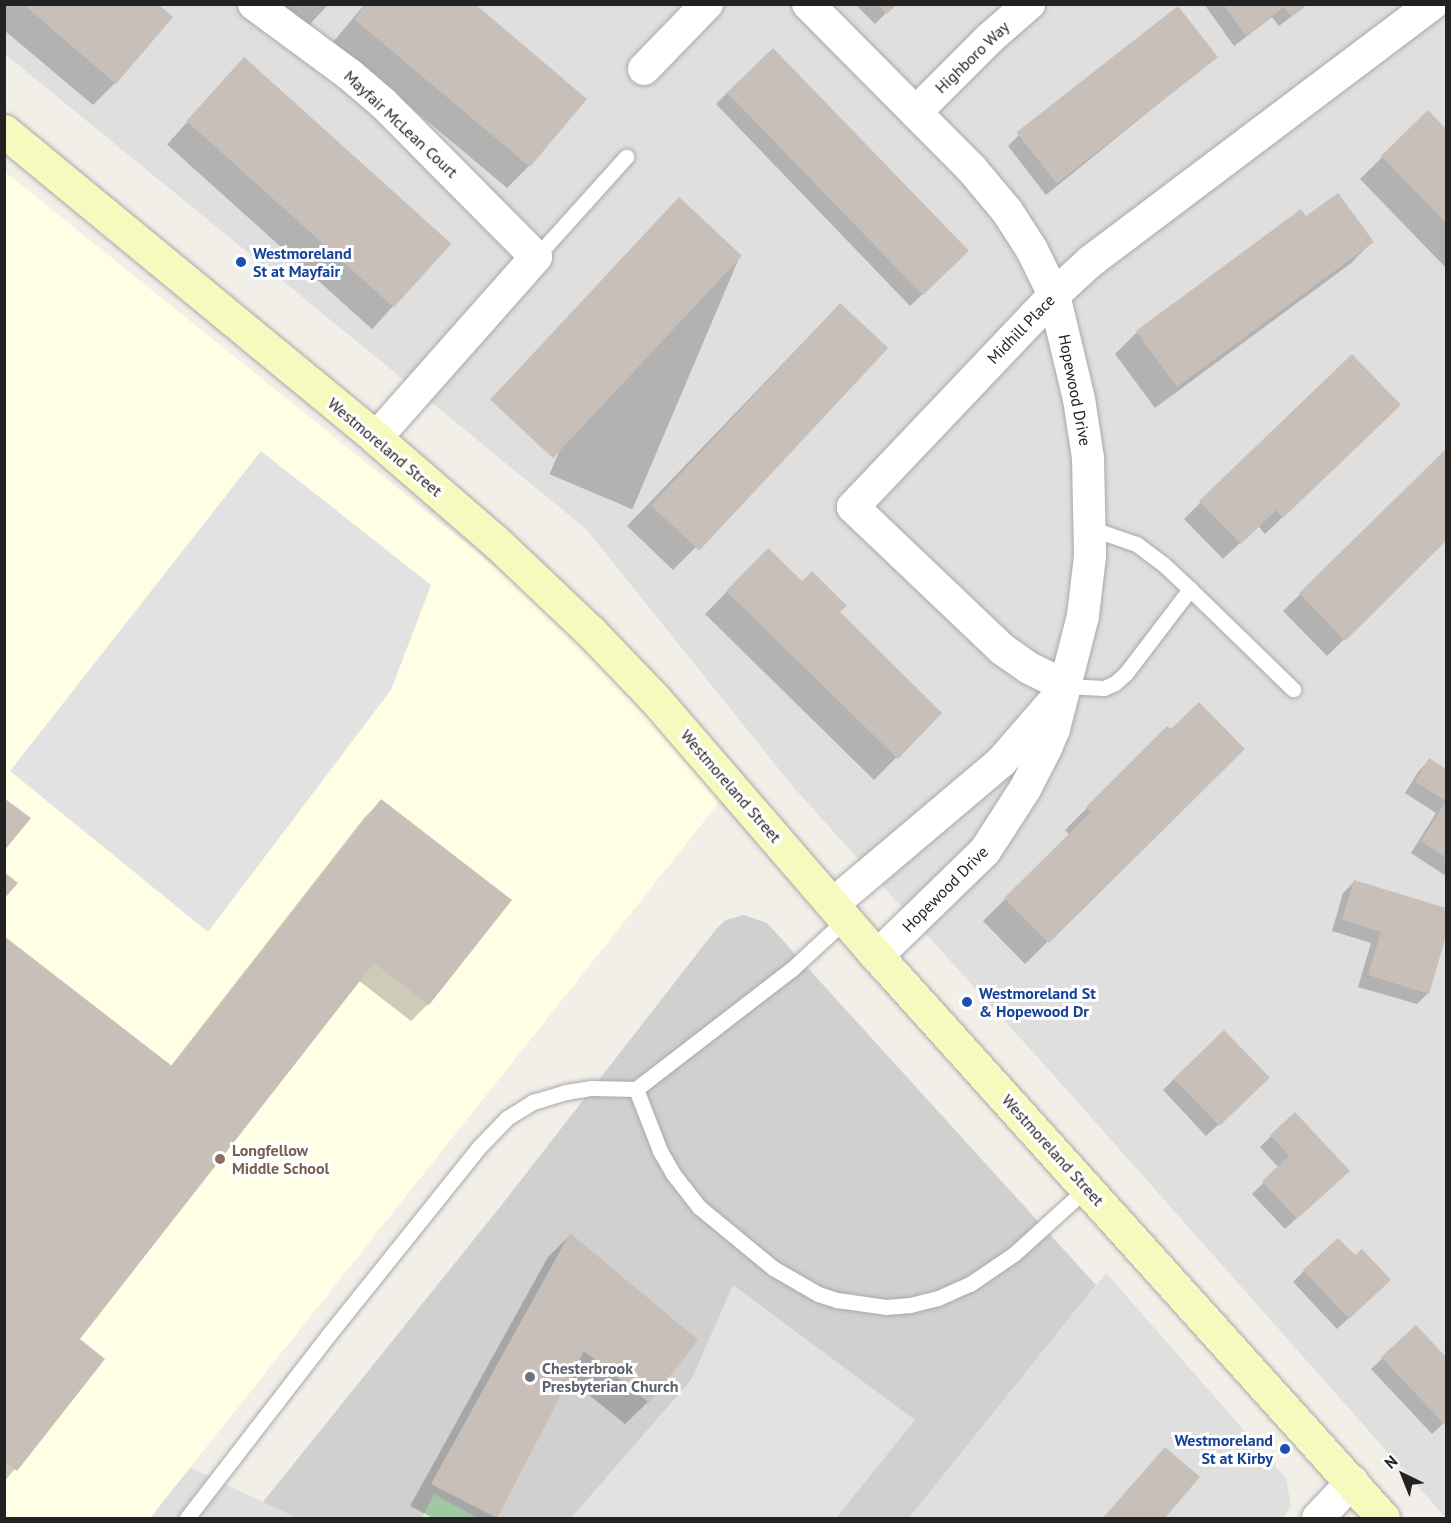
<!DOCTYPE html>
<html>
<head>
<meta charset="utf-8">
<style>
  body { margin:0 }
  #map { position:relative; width:1451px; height:1523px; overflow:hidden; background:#f2efe9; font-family:"PT Sans",sans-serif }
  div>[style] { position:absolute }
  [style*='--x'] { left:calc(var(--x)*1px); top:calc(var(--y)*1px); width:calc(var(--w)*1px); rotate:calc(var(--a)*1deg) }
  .residential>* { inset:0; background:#e0dfdf }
  .education>* { inset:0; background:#ffffe5 }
  .religious>* { inset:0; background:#d0d0d0 }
  .park>* { inset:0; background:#c8facc }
  .parking>* { inset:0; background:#e2e2e2 }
  .shadow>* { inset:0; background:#0003; transform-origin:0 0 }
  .building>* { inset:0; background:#c7bfb8; transform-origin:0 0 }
  .roads { filter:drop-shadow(0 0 2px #a9a9a9) drop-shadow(0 0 2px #a9a9a9) }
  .lane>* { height:15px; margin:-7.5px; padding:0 7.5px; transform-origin:7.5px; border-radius:7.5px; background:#fff }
  .street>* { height:32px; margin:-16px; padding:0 16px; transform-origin:16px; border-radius:16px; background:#fff }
  .secondary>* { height:33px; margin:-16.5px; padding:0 16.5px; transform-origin:16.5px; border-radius:16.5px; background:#f7fabf }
  .dots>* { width:16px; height:16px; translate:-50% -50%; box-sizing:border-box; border:3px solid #fff; border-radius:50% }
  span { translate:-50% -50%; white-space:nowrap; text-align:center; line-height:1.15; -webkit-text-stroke:6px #fff; paint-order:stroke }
  .street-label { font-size:16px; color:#222 }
  .transit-label { font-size:16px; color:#164399; font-weight:700 }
  .left { translate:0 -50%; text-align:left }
  .right { translate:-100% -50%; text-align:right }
  .education-label { font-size:16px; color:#785e54; font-weight:700 }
  .worship-label { font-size:16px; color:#5b616d; font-weight:700 }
  .frame { position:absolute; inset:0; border:6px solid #222; pointer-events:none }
  .north { position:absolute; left:1373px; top:1445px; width:60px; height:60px; -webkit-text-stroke:4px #fff; paint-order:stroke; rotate:317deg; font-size:16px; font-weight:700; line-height:24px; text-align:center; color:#222 }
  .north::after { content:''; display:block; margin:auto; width:21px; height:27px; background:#222; clip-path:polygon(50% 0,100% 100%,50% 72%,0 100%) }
</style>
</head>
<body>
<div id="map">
  <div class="residential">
    <div style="clip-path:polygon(4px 5px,1446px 5px,1446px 1518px,1058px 1080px,795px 789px,586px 529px,5px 54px)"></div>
    <div style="clip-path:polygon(1106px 1273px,1286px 1478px,1291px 1507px,1282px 1518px,909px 1518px)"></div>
    <div style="clip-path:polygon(189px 1467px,297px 1518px,149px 1518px)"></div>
  </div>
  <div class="education">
    <div style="clip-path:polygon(4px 171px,560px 619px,721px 800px,150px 1518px,5px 1518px)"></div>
  </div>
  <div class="religious">
    <div style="clip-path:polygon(744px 915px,767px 923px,1096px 1285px,909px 1518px,297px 1518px,263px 1502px,500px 1207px,717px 928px,726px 920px)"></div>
  </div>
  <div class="park">
    <div style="clip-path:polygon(434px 1494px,478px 1518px,422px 1518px)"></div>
  </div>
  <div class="parking">
    <div style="clip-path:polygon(261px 451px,431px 585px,391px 690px,208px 932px,10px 771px)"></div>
    <div style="clip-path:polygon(733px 1285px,915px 1420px,836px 1518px,571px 1518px,691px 1380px)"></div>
  </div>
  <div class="shadow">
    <div style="clip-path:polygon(4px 4px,156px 4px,115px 83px,93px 105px,4px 30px)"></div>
    <div style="clip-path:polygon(280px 4px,329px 4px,307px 27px)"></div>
    <div style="clip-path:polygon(365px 4px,473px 4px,529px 166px,507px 188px,333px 42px)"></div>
    <div style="clip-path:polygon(855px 4px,895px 4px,875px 24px)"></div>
    <div style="clip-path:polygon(1204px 4px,1308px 4px,1279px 26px,1272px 17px,1234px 46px)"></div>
    <div style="clip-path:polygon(1216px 57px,1046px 195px,1008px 146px,1019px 135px)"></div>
    <div style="left:244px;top:59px;width:276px;height:115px;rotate:42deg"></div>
    <div style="clip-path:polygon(727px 93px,955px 263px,910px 306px,716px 104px)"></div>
    <div style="clip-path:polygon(1428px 112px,1446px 132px,1446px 268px,1360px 179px)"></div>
    <div style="clip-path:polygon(1305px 218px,1372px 242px,1350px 264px,1155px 408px,1115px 354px,1137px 332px)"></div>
    <div style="left:657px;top:221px;width:90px;height:275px;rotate:23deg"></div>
    <div style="clip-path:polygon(818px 327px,695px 548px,673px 570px,627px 526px)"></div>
    <div style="clip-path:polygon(1382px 422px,1265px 534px,1258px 526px,1223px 559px,1184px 519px,1201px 502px)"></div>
    <div style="clip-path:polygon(1446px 451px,1446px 540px,1327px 656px,1283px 611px)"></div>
    <div style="clip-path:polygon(768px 550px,802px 583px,838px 612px,940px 713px,874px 780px,705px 614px)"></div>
    <div style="clip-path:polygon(1167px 728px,1242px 749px,1025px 964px,983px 921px,1070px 835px,1065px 830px)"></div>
    <div style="clip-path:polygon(1429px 760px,1446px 771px,1446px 876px,1411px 853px,1436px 813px,1405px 793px,1418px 772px)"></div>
    <div style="clip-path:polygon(381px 801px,509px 900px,428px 1004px,411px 1021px,358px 980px,78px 1340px,103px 1360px,4px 1482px,4px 938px,170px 1067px,364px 818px)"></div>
    <div style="clip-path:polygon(1354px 882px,1446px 910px,1446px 930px,1428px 993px,1417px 1004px,1358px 987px,1371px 943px,1332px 931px,1343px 893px)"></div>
    <div style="clip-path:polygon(1174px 1079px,1256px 1090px,1206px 1136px,1163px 1090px)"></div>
    <div style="clip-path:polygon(1271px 1136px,1336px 1182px,1285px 1229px,1252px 1194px,1279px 1168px,1260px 1147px)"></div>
    <div style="clip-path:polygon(570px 1235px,696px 1340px,648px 1402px,625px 1424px,568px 1378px,497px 1518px,433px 1518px,410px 1506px,548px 1257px)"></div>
    <div style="clip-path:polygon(1304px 1271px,1378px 1291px,1337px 1329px,1293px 1282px)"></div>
    <div style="clip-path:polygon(1416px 1327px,1446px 1359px,1446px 1421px,1432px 1434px,1371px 1369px)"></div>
    <div style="clip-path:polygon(1165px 1449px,1198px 1478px,1163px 1518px,1103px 1518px)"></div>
  </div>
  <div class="building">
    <div style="clip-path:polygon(23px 4px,158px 4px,173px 17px,116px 84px)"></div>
    <div style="clip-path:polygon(367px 4px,475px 4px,587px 99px,530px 167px,354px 19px)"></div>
    <div style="clip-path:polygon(877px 4px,897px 4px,887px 14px)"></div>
    <div style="clip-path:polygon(1223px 4px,1287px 4px,1307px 5px,1291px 16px,1284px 7px,1246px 36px)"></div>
    <div style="left:1178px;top:6px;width:65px;height:205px;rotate:52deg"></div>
    <div style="left:773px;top:48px;width:282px;height:64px;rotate:46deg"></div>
    <div style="left:244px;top:57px;width:279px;height:86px;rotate:42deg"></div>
    <div style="clip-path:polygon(1428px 110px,1446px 129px,1446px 223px,1381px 156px)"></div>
    <div style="clip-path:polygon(1338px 193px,1374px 242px,1177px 387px,1136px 331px,1301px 209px,1306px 216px)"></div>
    <div style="left:679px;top:197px;width:86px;height:277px;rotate:43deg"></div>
    <div style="left:840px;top:303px;width:66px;height:277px;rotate:43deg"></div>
    <div style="clip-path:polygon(1352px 354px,1401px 405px,1283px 518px,1276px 510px,1241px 544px,1199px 501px)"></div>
    <div style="clip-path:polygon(1446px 449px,1446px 541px,1345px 641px,1299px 593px)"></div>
    <div style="clip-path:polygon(768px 548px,802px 581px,812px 571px,847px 606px,840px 612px,942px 713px,898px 759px,726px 591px)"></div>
    <div style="clip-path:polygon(1199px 702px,1245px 749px,1049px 943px,1004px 898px,1091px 812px,1086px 807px,1167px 726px,1171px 729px)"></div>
    <div style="clip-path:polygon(1429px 758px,1446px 769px,1446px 858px,1421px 841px,1446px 801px,1415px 782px)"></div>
    <div style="clip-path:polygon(4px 798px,31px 818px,4px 851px)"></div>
    <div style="clip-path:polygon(381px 799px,512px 900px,429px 1005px,374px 963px,80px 1339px,105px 1359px,17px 1471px,4px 1462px,4px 936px,172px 1066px)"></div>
    <div style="clip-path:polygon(4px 872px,18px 883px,4px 899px)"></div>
    <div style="clip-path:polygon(1354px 880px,1446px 908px,1446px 936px,1429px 994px,1368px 975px,1381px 932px,1342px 920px)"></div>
    <div style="left:1224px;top:1030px;width:66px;height:70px;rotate:46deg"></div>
    <div style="clip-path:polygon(1295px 1112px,1350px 1171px,1297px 1219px,1262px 1181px,1289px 1156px,1270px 1135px)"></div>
    <div style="clip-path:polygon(570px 1233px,698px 1340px,649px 1403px,584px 1351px,497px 1518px,431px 1484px)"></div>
    <div style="clip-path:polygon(1338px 1238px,1355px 1255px,1362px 1249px,1391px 1280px,1349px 1319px,1303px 1270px)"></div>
    <div style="clip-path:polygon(1416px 1325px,1446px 1357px,1446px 1422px,1444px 1424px,1381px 1357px)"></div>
    <div style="clip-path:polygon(1165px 1447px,1200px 1477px,1165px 1518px,1103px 1518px)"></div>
  </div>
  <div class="roads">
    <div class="lane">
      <div style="--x:536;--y:257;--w:135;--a:-48"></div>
      <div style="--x:1190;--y:589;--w:144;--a:44.2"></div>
      <div style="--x:1066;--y:686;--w:38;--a:3"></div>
      <div style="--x:1104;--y:688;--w:12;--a:-24"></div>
      <div style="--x:1115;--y:683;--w:15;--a:-42"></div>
      <div style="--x:1126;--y:673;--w:106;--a:-52.7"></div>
      <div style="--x:1190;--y:589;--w:37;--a:-137"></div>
      <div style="--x:1163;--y:564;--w:34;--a:-143"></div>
      <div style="--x:1136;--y:544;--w:49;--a:-160.8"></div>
      <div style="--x:636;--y:1089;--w:66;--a:68.8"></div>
      <div style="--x:660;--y:1151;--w:28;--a:60"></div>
      <div style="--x:674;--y:1175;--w:41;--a:52"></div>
      <div style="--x:699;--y:1207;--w:96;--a:39.5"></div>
      <div style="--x:773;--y:1268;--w:52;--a:30"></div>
      <div style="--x:818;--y:1294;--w:20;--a:18"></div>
      <div style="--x:837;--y:1300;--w:49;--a:8.1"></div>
      <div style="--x:886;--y:1307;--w:24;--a:-5"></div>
      <div style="--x:910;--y:1305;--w:29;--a:-14"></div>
      <div style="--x:938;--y:1298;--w:35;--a:-24"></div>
      <div style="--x:970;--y:1284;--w:53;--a:-34.3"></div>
      <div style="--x:1014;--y:1254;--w:100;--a:-42.2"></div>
      <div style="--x:187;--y:1518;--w:234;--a:-52.3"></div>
      <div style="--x:330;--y:1333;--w:240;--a:-51.3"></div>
      <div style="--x:480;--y:1146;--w:39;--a:-46"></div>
      <div style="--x:507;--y:1118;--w:31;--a:-32"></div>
      <div style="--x:533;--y:1102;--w:34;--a:-17"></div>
      <div style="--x:566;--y:1092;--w:26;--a:-9"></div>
      <div style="--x:592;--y:1088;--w:44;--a:1.3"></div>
      <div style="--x:636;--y:1089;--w:197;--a:-37.6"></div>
      <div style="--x:792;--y:969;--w:74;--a:-42.8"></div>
    </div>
    <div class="street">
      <div style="--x:254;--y:4;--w:118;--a:36.4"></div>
      <div style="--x:349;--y:74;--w:45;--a:40.5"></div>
      <div style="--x:383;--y:103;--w:217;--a:45.2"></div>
      <div style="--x:536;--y:257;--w:242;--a:131.5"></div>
      <div style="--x:808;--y:4;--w:231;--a:45.2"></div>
      <div style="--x:971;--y:168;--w:56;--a:50.1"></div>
      <div style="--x:1007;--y:211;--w:46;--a:57.3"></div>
      <div style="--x:1032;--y:250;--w:50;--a:63.9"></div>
      <div style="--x:1054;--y:295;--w:107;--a:76.5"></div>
      <div style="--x:1079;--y:399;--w:60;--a:81.3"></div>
      <div style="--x:1088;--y:458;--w:98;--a:88.8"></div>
      <div style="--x:1090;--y:556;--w:60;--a:96.7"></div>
      <div style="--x:1083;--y:616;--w:117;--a:104.4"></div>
      <div style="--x:1054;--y:729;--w:21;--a:113"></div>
      <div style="--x:1046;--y:748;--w:46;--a:117.1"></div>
      <div style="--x:1025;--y:789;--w:74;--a:122.8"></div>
      <div style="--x:985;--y:851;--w:151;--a:135.8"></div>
      <div style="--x:644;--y:69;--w:91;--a:-45.9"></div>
      <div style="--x:917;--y:111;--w:103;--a:-45"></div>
      <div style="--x:990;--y:38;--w:52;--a:-41.1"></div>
      <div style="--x:1066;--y:686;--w:41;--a:-154.1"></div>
      <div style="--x:1029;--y:668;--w:33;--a:-145"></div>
      <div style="--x:1002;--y:649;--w:206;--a:-136.4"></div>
      <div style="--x:853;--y:507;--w:292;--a:-46.5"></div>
      <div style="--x:1054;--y:295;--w:50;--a:-42.6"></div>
      <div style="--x:1091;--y:261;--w:427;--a:-37"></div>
      <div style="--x:833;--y:904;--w:221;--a:-40.2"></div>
      <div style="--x:1002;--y:761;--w:79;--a:-49.1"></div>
      <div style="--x:1318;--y:1518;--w:50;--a:-46.6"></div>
    </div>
    <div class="secondary">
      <div style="--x:4;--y:131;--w:482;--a:39.5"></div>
      <div style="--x:376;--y:438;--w:157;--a:40.9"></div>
      <div style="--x:495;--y:541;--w:132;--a:43.5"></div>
      <div style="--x:591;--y:632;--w:93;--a:46.3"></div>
      <div style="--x:655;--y:699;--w:340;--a:49.2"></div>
      <div style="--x:877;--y:956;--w:756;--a:48"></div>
    </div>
  </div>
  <div class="dots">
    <div style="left:241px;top:262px;background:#1a4fb4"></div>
    <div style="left:967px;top:1002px;background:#1a4fb4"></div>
    <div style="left:220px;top:1159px;background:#8d6e63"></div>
    <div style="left:530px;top:1377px;background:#6b7280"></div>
    <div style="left:1285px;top:1449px;background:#1a4fb4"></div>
  </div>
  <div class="street-label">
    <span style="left:972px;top:57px;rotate:-44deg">Highboro Way</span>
    <span style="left:401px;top:124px;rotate:43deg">Mayfair McLean Court</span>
    <span style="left:1021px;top:329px;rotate:-46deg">Midhill Place</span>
    <span style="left:1075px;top:390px;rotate:79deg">Hopewood Drive</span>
    <span style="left:385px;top:447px;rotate:40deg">Westmoreland Street</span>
    <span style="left:731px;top:786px;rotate:49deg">Westmoreland Street</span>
    <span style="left:945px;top:889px;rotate:-45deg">Hopewood Drive</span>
    <span style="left:1053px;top:1150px;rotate:48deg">Westmoreland Street</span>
  </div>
  <div class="transit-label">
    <span class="left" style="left:253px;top:262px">Westmoreland<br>St at Mayfair</span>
    <span class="left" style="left:979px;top:1002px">Westmoreland St<br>&amp; Hopewood Dr</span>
    <span class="right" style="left:1273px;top:1449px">Westmoreland<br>St at Kirby</span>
  </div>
  <div class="education-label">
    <span class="left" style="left:232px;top:1159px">Longfellow<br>Middle School</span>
  </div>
  <div class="worship-label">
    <span class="left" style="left:542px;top:1377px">Chesterbrook<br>Presbyterian Church</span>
  </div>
  <div class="frame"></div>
  <div class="north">N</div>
</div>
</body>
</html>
